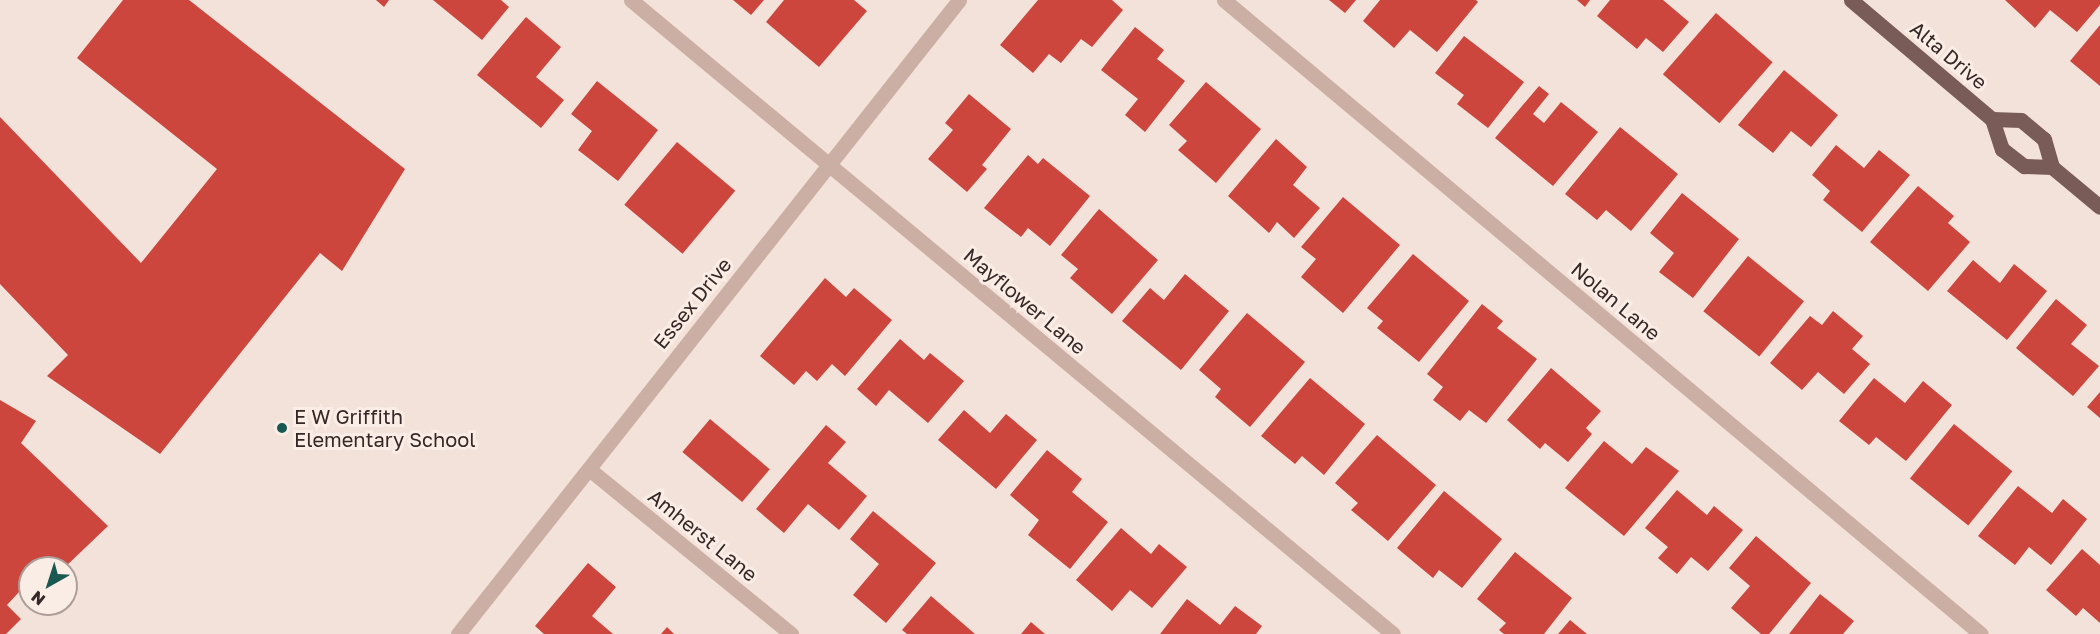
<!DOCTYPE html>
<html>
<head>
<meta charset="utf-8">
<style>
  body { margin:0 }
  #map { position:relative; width:2100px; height:634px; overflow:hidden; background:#f3e2d9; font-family:"Golos Text",sans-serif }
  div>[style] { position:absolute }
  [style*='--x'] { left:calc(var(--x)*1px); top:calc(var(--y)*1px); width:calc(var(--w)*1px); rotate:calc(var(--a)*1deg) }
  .building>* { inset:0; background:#cc463e; transform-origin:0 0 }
  .minor>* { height:15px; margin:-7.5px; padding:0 7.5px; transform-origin:7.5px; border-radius:7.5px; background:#cbafa5 }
  .major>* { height:15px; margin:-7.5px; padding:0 7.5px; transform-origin:7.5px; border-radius:7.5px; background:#795c57 }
  .dots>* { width:16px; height:16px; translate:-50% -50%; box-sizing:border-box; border:3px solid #faede6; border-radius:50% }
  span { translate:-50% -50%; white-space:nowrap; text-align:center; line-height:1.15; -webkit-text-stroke:6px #faede6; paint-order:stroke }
  .street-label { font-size:20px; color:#362826 }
  .poi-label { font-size:20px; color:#362826 }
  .left { translate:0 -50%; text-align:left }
  .north { position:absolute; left:18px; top:556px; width:60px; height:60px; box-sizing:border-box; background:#faede6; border:2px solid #ac9e99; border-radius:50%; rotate:219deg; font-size:16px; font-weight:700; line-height:24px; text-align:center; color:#362826 }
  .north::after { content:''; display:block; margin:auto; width:21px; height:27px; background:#1a5952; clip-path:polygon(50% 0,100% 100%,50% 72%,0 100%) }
</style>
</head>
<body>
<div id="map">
  <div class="building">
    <div style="clip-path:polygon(123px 0,189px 0,405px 169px,342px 271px,320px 253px,160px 454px,47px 376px,68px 355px,0 284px,0 117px,141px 263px,217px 169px,77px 58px)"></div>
    <div style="clip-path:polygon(376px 0,389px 0,384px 7px)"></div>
    <div style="clip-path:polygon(433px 0,501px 0,509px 7px,482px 40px)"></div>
    <div style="clip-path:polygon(733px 0,764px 0,751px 15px)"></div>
    <div style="clip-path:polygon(784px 0,854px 0,867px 11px,819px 67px,766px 22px)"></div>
    <div style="clip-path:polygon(1038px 0,1112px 0,1123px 10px,1092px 47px,1081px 39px,1061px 63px,1049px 54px,1033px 73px,1000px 45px)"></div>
    <div style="clip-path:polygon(1329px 0,1356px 0,1345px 13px)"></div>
    <div style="clip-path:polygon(1380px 0,1476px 0,1478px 2px,1437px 52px,1410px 30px,1394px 48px,1363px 21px)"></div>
    <div style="clip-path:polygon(1577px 0,1590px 0,1585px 7px)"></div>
    <div style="clip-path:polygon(1610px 0,1663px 0,1689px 22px,1663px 52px,1646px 38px,1637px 49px,1597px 16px)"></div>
    <div style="clip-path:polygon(2005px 0,2100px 0,2100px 5px,2077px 32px,2050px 10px,2035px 28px)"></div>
    <div style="left:1716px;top:13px;width:75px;height:81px;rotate:41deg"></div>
    <div style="clip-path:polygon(526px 17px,561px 47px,536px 77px,564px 100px,541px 128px,477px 75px)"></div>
    <div style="clip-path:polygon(2100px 25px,2100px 86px,2070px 61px)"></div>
    <div style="clip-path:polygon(1135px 27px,1164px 50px,1157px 59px,1185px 81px,1145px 132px,1125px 115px,1138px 99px,1101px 70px)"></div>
    <div style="clip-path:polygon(1464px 36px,1524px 82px,1488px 128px,1457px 104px,1464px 95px,1435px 73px)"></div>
    <div style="clip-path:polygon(1784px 70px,1838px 115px,1811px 147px,1791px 131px,1773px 153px,1738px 125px)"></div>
    <div style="clip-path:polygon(597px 81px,658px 130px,618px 181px,578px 150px,592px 131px,571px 114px)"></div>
    <div style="clip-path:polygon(1206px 82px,1261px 129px,1216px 183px,1178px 150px,1187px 141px,1169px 125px)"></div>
    <div style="clip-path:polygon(1539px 86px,1549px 94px,1533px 114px,1544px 123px,1561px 102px,1598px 132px,1553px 186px,1495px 138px)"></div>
    <div style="clip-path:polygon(969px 94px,1011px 129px,982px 165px,987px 169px,967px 192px,928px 159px,953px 130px,945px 123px)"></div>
    <div style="clip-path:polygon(1620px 127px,1678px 174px,1631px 231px,1606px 210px,1597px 220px,1565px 194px)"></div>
    <div style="clip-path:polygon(1276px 139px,1307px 167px,1293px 185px,1320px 208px,1294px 238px,1277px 222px,1269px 233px,1228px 196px)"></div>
    <div style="left:677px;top:142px;width:76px;height:82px;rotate:40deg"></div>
    <div style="clip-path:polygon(1836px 145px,1864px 168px,1879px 150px,1910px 175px,1862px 232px,1823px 200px,1830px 191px,1812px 175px)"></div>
    <div style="clip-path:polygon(1028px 155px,1038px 164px,1043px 158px,1090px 196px,1050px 246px,1028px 228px,1021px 237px,984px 208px)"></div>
    <div style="clip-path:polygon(1918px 186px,1954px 216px,1948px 223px,1970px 242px,1928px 291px,1870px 242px)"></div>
    <div style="clip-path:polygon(1682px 193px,1739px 239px,1693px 298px,1659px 272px,1674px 253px,1650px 233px)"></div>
    <div style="clip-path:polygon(1343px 197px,1400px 245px,1343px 313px,1301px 277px,1316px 259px,1301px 247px)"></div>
    <div style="clip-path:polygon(1099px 209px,1158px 260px,1112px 314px,1070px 278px,1078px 269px,1061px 255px)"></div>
    <div style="clip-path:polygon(1413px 254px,1469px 301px,1419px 362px,1377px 328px,1383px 321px,1367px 308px)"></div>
    <div style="left:1748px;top:256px;width:72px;height:71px;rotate:39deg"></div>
    <div style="clip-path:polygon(1973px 260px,2000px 283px,2014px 264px,2047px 291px,2007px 340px,1947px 291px)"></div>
    <div style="clip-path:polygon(1185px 274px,1229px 311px,1181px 370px,1122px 321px,1150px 288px,1164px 300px)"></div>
    <div style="clip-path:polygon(825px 278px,846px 297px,854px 288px,892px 320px,845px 376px,832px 364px,817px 381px,806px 371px,794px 385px,760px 356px)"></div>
    <div style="clip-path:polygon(2056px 299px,2087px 325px,2071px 344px,2099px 366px,2073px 396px,2016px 348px)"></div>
    <div style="clip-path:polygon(1482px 304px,1503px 321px,1497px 328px,1537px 359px,1486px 423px,1469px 410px,1460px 421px,1433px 400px,1443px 387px,1427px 374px)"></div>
    <div style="clip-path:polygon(1833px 311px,1863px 336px,1852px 349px,1870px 364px,1844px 394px,1818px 372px,1802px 390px,1770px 363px,1810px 316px,1822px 325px)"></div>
    <div style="clip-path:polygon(1247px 313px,1305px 362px,1250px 427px,1215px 397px,1221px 389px,1199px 370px)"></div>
    <div style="clip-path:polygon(900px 339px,924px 360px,930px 353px,964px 381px,928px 423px,889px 390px,876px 406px,857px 389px)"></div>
    <div style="clip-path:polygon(1551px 368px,1601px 411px,1586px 428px,1592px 434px,1568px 462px,1545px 443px,1540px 449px,1507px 420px)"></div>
    <div style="clip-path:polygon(1310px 378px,1365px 424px,1324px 475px,1302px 456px,1295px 464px,1261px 436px)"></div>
    <div style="clip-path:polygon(1874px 378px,1905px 403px,1923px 381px,1952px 405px,1906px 461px,1876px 437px,1869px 445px,1839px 421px)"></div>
    <div style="clip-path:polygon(2100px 392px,2100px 418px,2087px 407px)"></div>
    <div style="clip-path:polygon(0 400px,36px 421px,21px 443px,108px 526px,64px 568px,30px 568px,30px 601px,19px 592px,7px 605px,21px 619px,6px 634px,0 634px)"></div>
    <div style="clip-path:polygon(964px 410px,990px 433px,1006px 414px,1037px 440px,996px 489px,938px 440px)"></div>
    <div style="left:710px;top:419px;width:78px;height:43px;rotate:40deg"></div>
    <div style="left:1954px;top:424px;width:75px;height:70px;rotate:39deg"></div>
    <div style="clip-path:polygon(826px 425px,846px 442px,828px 463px,867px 496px,839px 530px,808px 504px,784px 533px,756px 509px)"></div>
    <div style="clip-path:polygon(1377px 435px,1436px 485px,1388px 541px,1351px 510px,1358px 503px,1335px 483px)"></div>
    <div style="clip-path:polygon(1604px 441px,1632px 464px,1646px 447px,1679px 471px,1624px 536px,1565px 488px)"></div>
    <div style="clip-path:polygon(1047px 450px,1082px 479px,1072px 492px,1108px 522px,1070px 569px,1028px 535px,1039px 520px,1010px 495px)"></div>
    <div style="clip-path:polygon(2018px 486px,2052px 513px,2063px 499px,2087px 519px,2051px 565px,2029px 547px,2015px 565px,1978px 536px)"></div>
    <div style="clip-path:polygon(1677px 490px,1707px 515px,1714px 506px,1743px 530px,1708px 571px,1691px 557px,1677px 574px,1658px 558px,1668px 547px,1645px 528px)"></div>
    <div style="clip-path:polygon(1444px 491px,1502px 539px,1462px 588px,1439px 570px,1433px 578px,1397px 548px)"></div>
    <div style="clip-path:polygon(873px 511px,936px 563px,886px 623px,853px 595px,879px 564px,850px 539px)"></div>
    <div style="clip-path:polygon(1121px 528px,1151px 554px,1159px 544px,1187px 567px,1152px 608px,1130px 590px,1112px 611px,1076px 580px)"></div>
    <div style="clip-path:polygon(1756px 536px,1811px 583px,1769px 634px,1761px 634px,1731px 608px,1750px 586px,1729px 568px)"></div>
    <div style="clip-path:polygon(2082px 549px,2100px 565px,2100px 623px,2083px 608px,2076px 616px,2046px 590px)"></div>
    <div style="clip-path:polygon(1515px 552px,1572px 598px,1544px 634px,1504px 634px,1499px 630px,1506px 623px,1477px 599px)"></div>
    <div style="clip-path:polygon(588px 563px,616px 587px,592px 616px,613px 634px,544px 634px,535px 626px)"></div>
    <div style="clip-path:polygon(1820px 594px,1854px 621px,1843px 634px,1789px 634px)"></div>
    <div style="clip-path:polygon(931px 596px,975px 634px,907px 634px,902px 630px)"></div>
    <div style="clip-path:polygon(1187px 599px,1220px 625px,1235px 606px,1262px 626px,1256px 634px,1160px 634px)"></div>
    <div style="clip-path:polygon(1570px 620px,1587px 634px,1558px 634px)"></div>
    <div style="clip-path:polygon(1031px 622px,1045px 634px,1021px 634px)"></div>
    <div style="clip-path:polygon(667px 627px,674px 634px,661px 634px)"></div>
  </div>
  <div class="minor">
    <div style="--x:631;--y:0;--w:991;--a:39.76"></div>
    <div style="--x:1224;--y:0;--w:987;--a:39.95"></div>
    <div style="--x:589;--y:469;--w:261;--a:39.2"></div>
    <div style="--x:458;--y:634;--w:808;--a:-51.68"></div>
  </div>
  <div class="major">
    <div style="--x:1851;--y:0;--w:185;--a:40.2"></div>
    <div style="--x:1992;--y:119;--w:32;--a:72"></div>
    <div style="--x:2002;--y:149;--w:28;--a:38"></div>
    <div style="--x:2024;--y:166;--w:28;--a:2"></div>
    <div style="--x:1992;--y:119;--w:29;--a:2"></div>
    <div style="--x:2021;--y:120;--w:30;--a:40"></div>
    <div style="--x:2044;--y:139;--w:29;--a:74"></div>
    <div style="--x:2052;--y:167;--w:62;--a:39.8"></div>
  </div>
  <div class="dots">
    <div style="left:282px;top:428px;background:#1a5952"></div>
  </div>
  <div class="street-label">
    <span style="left:1949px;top:55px;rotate:40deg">Alta Drive</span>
    <span style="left:1025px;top:301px;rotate:40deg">Mayflower Lane</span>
    <span style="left:1616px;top:301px;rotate:40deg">Nolan Lane</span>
    <span style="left:692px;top:303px;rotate:-51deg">Essex Drive</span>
    <span style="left:703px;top:535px;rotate:39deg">Amherst Lane</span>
  </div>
  <div class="poi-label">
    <span class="left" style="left:294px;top:428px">E W Griffith<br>Elementary School</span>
  </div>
  <div class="north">N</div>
</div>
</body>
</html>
